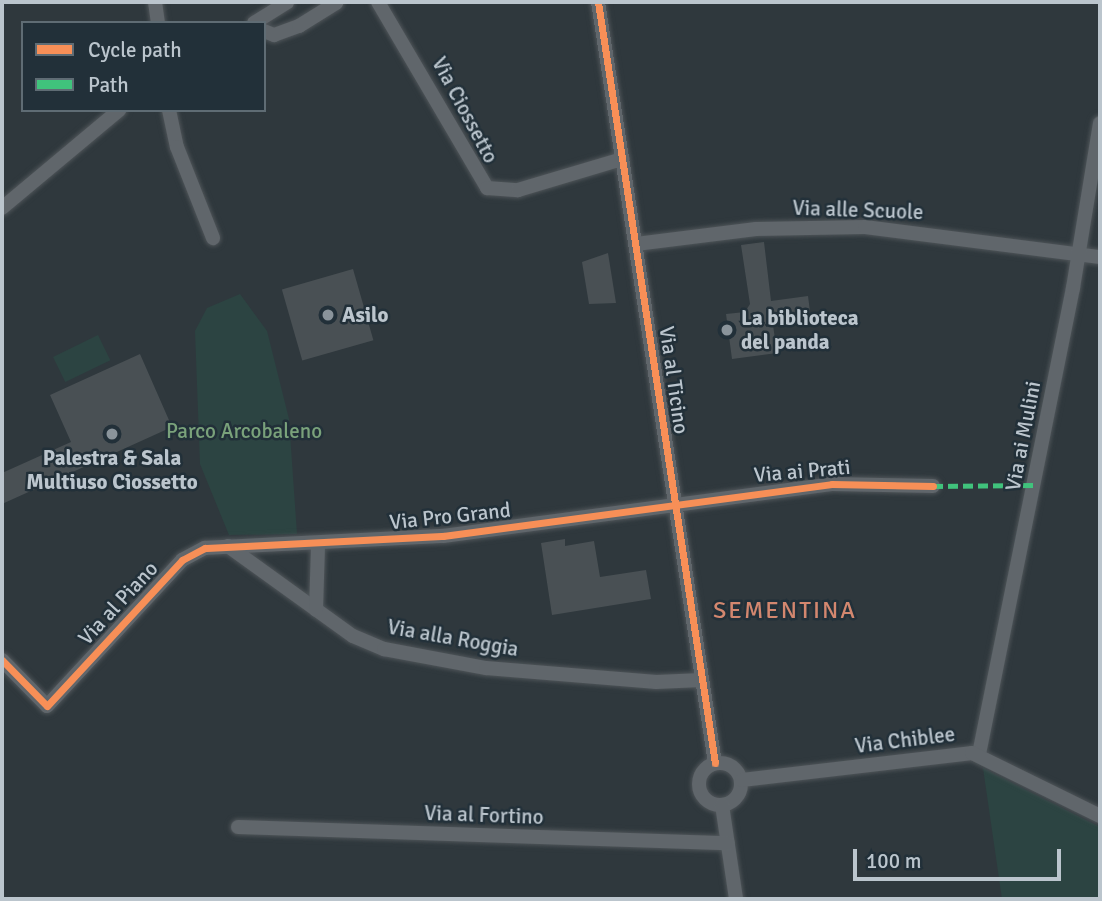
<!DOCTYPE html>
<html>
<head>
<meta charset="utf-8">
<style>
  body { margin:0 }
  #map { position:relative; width:1102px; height:901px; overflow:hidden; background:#2f383d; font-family:Signika,sans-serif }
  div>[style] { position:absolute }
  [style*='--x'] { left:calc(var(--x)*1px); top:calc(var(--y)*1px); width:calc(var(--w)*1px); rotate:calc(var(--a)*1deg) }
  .green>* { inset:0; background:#2c4442; transform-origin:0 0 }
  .building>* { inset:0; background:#495054; transform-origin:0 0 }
  .roads { filter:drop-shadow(0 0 2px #4e5458) drop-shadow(0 0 2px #4e5458) }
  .minor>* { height:14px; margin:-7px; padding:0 7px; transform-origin:7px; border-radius:7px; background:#60666b }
  .minor>.ring { margin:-7px; padding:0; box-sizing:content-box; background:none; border:14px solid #60666b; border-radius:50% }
  .quiet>* { height:5px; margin-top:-2.5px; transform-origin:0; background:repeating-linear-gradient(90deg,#40c37c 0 10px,transparent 0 15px) }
  .cycleway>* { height:7px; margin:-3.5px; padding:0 3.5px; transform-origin:3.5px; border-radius:3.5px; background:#f78f57 }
  .dots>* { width:19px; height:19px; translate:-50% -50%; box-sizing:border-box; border:4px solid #223039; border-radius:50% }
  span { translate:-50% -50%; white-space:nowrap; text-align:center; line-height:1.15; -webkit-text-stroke:5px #223039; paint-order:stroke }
  .street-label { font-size:21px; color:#bbc5cd }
  .poi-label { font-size:21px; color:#bbc5cd; font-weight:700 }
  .left { translate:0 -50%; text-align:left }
  .park-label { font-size:21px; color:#7aa27b }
  .quarter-label { font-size:24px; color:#d3876f; letter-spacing:2px }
  .frame { position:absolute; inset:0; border:4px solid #bbc5cd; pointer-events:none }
  .legend { position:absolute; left:21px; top:21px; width:245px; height:91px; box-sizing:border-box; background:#223039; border:2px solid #5f6c74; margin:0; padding:9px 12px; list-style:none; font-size:21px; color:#bbc5cd }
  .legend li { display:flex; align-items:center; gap:14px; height:35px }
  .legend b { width:35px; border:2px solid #5f6c74 }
  .scale { position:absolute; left:853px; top:849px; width:208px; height:32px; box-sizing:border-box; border:4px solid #bbc5cd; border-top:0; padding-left:9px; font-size:21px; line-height:24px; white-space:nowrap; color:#bbc5cd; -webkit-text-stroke:5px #223039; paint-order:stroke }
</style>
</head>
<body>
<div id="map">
  <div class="green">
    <div style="clip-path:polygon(240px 294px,267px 331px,289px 419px,297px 534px,229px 535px,200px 464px,195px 331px,207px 308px)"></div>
    <div style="left:98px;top:335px;width:28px;height:50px;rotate:64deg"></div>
    <div style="clip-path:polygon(983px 768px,1100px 827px,1100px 899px,1002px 899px)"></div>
  </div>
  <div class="building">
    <div style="clip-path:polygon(764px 242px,771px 301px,808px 296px,811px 319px,773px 325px,777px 353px,732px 359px,726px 314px,745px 312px,750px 304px,741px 245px)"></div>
    <div style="clip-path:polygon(608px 253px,616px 303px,589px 304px,582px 262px)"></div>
    <div style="left:353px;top:269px;width:74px;height:74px;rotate:74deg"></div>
    <div style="clip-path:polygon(140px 354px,172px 427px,2px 504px,2px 473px,71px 442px,50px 395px)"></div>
    <div style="clip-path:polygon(565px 539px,565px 546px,594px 541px,600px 577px,646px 570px,651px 599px,552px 615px,541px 543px)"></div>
  </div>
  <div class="roads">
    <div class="minor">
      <div style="--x:155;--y:2;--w:21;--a:82"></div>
      <div style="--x:378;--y:2;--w:216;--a:59.6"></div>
      <div style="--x:487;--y:188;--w:31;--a:4"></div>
      <div style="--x:518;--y:190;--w:109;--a:-16.6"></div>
      <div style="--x:598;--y:2;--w:770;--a:81.26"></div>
      <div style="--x:254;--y:23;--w:39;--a:-32"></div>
      <div style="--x:264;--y:31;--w:11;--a:22"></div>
      <div style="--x:274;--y:35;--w:27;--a:-20"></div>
      <div style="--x:299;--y:26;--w:44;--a:-31.9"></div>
      <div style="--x:169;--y:110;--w:38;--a:78"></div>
      <div style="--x:177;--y:147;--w:98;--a:68.4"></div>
      <div style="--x:2;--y:208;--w:153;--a:-39.9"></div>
      <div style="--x:636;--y:244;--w:121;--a:-7.1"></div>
      <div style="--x:756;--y:229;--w:109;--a:-1.1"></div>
      <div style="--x:865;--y:227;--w:237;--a:7.3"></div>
      <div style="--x:228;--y:546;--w:154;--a:35.8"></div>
      <div style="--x:353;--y:636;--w:34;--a:23"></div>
      <div style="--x:384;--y:649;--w:104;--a:10.6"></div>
      <div style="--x:486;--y:668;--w:171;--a:4.7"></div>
      <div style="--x:656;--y:682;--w:46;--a:-2.5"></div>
      <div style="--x:316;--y:610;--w:65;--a:-88.2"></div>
      <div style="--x:2;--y:660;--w:64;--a:45.6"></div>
      <div style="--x:47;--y:706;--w:199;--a:-47.2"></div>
      <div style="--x:182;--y:560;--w:26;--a:-28"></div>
      <div style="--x:205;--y:548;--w:238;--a:-2.9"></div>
      <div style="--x:443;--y:536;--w:392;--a:-7.6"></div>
      <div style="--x:832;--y:484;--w:101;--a:1.1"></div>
      <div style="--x:979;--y:754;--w:475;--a:-78.6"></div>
      <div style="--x:1073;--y:288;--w:167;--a:-80.7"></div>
      <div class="ring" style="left:699px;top:763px;width:28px;height:28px"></div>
      <div style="--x:742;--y:780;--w:232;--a:-6.7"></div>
      <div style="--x:972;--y:753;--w:143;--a:26.2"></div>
      <div style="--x:722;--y:805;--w:95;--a:81.5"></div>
      <div style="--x:238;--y:827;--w:490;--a:1.9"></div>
    </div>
  </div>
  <div class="quiet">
    <div style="--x:933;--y:486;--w:102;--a:-0.6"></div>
  </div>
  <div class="cycleway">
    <div style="--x:598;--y:2;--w:770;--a:81.26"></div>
    <div style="--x:2;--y:660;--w:64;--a:45.6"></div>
    <div style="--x:47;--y:706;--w:199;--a:-47.2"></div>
    <div style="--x:182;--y:560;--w:26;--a:-28"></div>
    <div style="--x:205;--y:548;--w:238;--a:-2.9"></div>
    <div style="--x:443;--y:536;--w:392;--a:-7.6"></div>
    <div style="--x:832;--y:484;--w:101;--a:1.1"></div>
  </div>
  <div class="dots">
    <div style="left:328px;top:315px;background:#8a949b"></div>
    <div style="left:727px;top:330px;background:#8a949b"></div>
    <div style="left:112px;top:434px;background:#8a949b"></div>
  </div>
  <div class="street-label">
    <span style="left:465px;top:110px;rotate:62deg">Via Ciossetto</span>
    <span style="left:858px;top:210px;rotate:2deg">Via alle Scuole</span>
    <span style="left:674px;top:380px;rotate:82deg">Via al Ticino</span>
    <span style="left:1023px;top:436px;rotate:-79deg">Via ai Mulini</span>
    <span style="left:802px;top:471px;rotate:-5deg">Via ai Prati</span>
    <span style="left:450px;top:516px;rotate:-6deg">Via Pro Grand</span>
    <span style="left:118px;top:603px;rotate:-47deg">Via al Piano</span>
    <span style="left:453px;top:638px;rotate:10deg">Via alla Roggia</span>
    <span style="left:905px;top:740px;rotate:-7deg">Via Chiblee</span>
    <span style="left:484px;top:815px;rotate:2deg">Via al Fortino</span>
  </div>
  <div class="poi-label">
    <span class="left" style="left:342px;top:315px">Asilo</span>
    <span class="left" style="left:741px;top:330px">La biblioteca<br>del panda</span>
    <span style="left:112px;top:470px">Palestra &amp; Sala<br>Multiuso Ciossetto</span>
  </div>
  <div class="park-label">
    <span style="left:244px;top:431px">Parco Arcobaleno</span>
  </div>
  <div class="quarter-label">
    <span style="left:785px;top:611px">SEMENTINA</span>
  </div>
  <div class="frame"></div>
  <ul class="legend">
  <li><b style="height:9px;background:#f78f57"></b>Cycle path</li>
  <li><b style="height:9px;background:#40c37c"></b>Path</li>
  </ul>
  <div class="scale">100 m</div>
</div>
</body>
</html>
